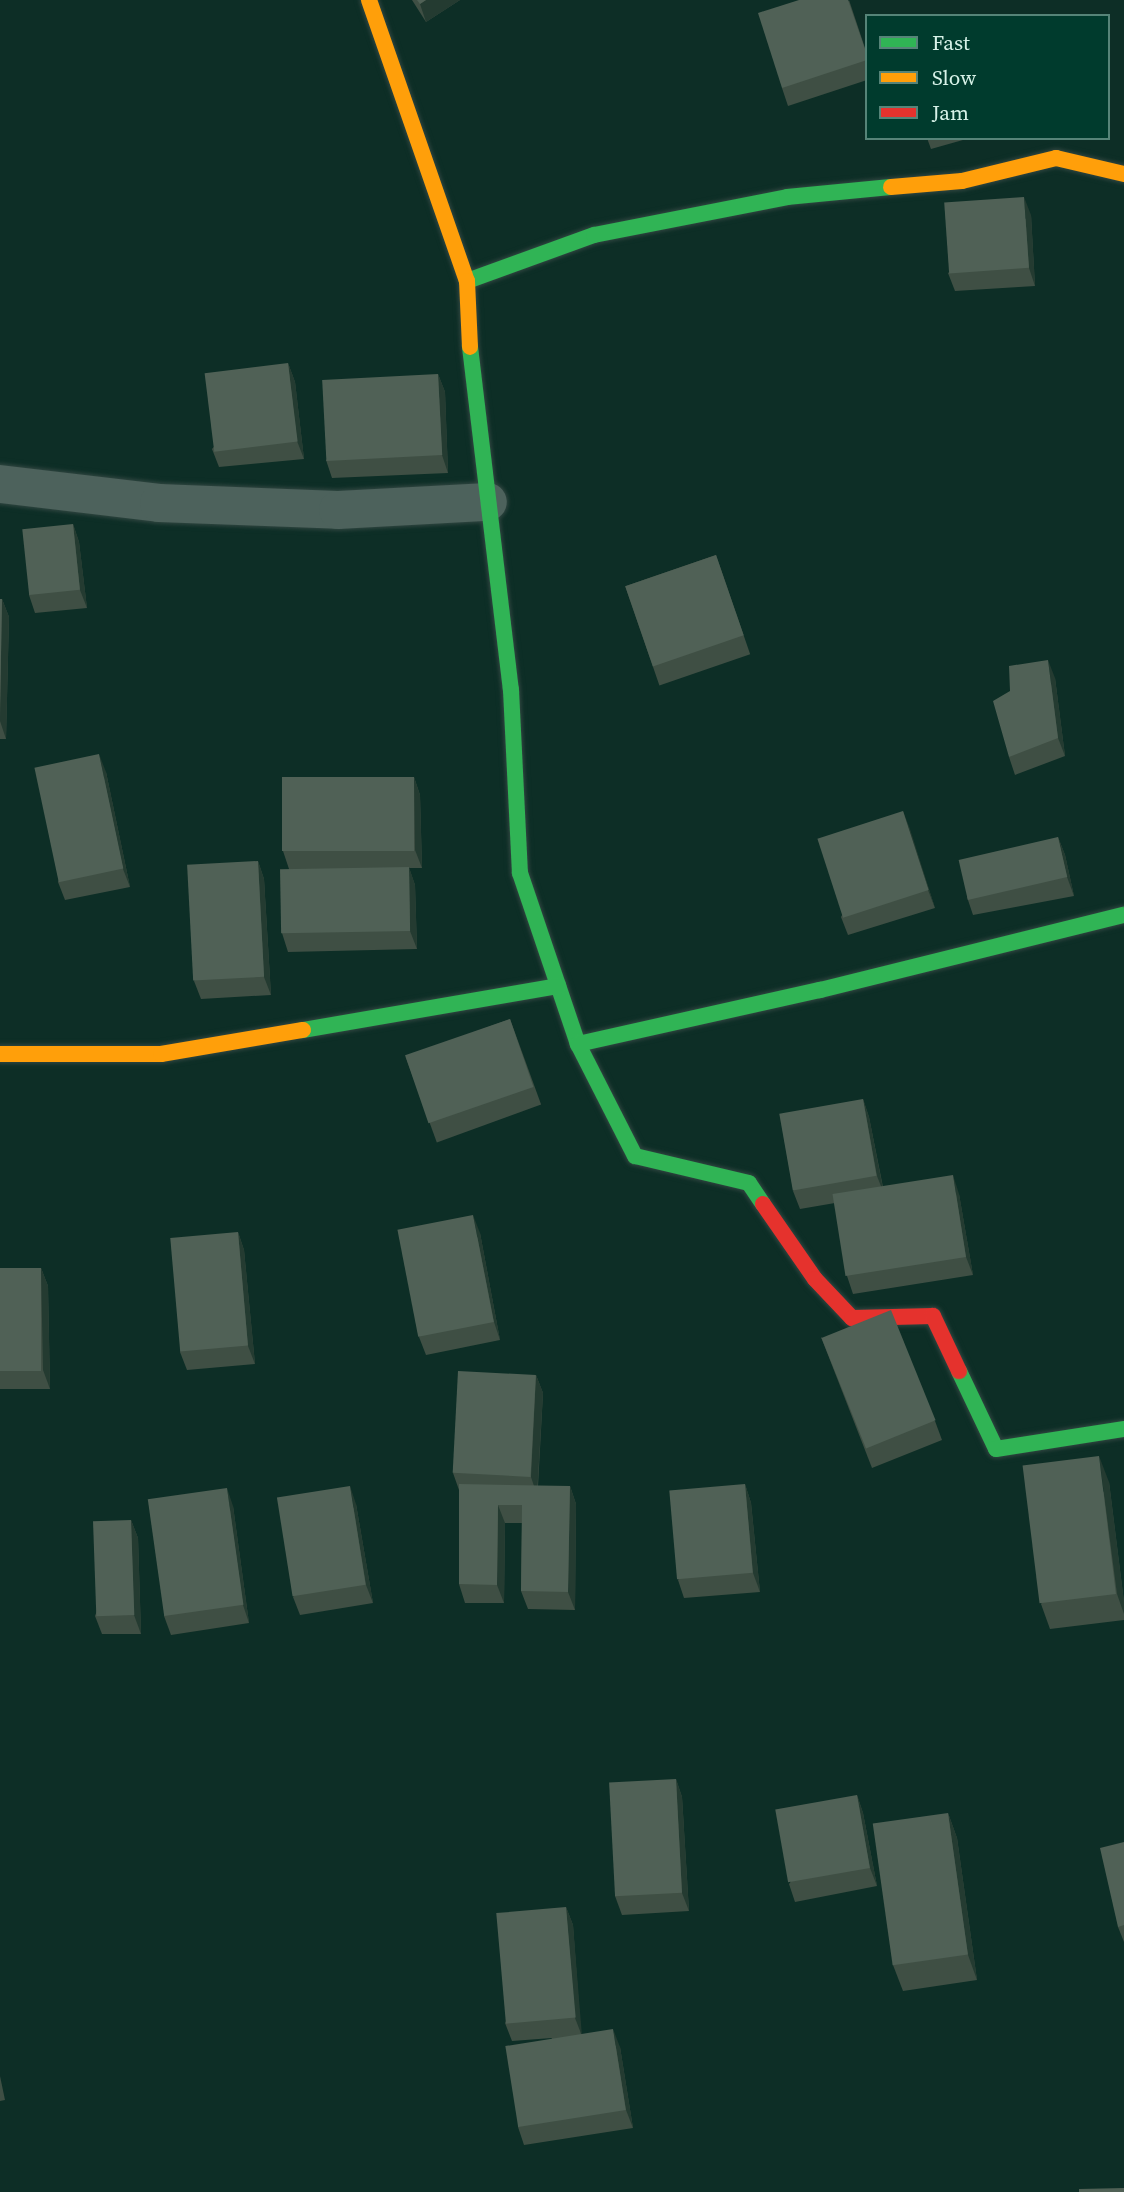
<!DOCTYPE html>
<html>
<head>
<meta charset="utf-8">
<style>
  body { margin:0 }
  #map { position:relative; width:1124px; height:2192px; overflow:hidden; background:#0d2e26; font-family:"Source Serif 4",serif }
  div>[style] { position:absolute }
  [style*='--x'] { left:calc(var(--x)*1px); top:calc(var(--y)*1px); width:calc(var(--w)*1px); rotate:calc(var(--a)*1deg) }
  .roads { filter:drop-shadow(0 0 2px #314641) drop-shadow(0 0 2px #314641) }
  .street>* { height:38px; margin:-19px; padding:0 19px; transform-origin:19px; border-radius:19px; background:#4d625c }
  .fast>* { height:16px; margin:-8px; padding:0 8px; transform-origin:8px; border-radius:8px; background:#30b455 }
  .slow>* { height:16px; margin:-8px; padding:0 8px; transform-origin:8px; border-radius:8px; background:#ff9f0a }
  .jam>* { height:16px; margin:-8px; padding:0 8px; transform-origin:8px; border-radius:8px; background:#e5322d }
  .wall>* { inset:0; background:#3f4f44; transform-origin:0 0 }
  .shaded-wall>* { inset:0; background:#243b31 }
  .building>* { inset:0; background:#506156; transform-origin:0 0 }
  span { translate:-50% -50%; white-space:nowrap; text-align:center; line-height:1.15; -webkit-text-stroke:7px #003b2d; paint-order:stroke }
  .legend { position:absolute; left:865px; top:14px; width:245px; height:126px; box-sizing:border-box; background:#003b2d; border:2px solid #568478; margin:0; padding:9px 12px; list-style:none; font-size:21px; color:#d7f2e8 }
  .legend li { display:flex; align-items:center; gap:14px; height:35px }
  .legend b { width:35px; border:2px solid #568478 }
</style>
</head>
<body>
<div id="map">
  <div class="roads">
    <div class="street">
      <div style="--x:0;--y:484;--w:160;--a:6.8"></div>
      <div style="--x:159;--y:503;--w:179;--a:2.2"></div>
      <div style="--x:338;--y:510;--w:150;--a:-3.1"></div>
    </div>
    <div class="fast">
      <div style="--x:467;--y:281;--w:135;--a:-19.9"></div>
      <div style="--x:594;--y:235;--w:197;--a:-11.1"></div>
      <div style="--x:787;--y:197;--w:104;--a:-5.5"></div>
      <div style="--x:470;--y:347;--w:345;--a:83.2"></div>
      <div style="--x:511;--y:690;--w:183;--a:87.2"></div>
      <div style="--x:520;--y:873;--w:181;--a:71.3"></div>
      <div style="--x:303;--y:1030;--w:259;--a:-9.8"></div>
      <div style="--x:763;--y:1204;--w:25;--a:-124"></div>
      <div style="--x:749;--y:1183;--w:117;--a:-166.7"></div>
      <div style="--x:635;--y:1156;--w:126;--a:-117"></div>
      <div style="--x:578;--y:1044;--w:248;--a:-12.6"></div>
      <div style="--x:820;--y:990;--w:313;--a:-13.9"></div>
      <div style="--x:959;--y:1371;--w:86;--a:64.6"></div>
      <div style="--x:996;--y:1449;--w:130;--a:-8.9"></div>
    </div>
    <div class="slow">
      <div style="--x:369;--y:0;--w:298;--a:70.8"></div>
      <div style="--x:467;--y:281;--w:66;--a:87.4"></div>
      <div style="--x:891;--y:187;--w:71;--a:-4.8"></div>
      <div style="--x:962;--y:181;--w:97;--a:-13.7"></div>
      <div style="--x:1056;--y:158;--w:70;--a:13.2"></div>
      <div style="--x:0;--y:1054;--w:161;--a:0"></div>
      <div style="--x:161;--y:1054;--w:144;--a:-9.6"></div>
    </div>
    <div class="jam">
      <div style="--x:763;--y:1204;--w:91;--a:55.3"></div>
      <div style="--x:815;--y:1279;--w:54;--a:46.5"></div>
      <div style="--x:852;--y:1318;--w:81;--a:-1.4"></div>
      <div style="--x:933;--y:1316;--w:61;--a:64.7"></div>
    </div>
  </div>
  <div class="wall">
    <div style="clip-path:polygon(412px 0,460px 0,426px 22px)"></div>
    <div style="clip-path:polygon(849px 0,867px 54px,867px 80px,788px 106px,782px 88px)"></div>
    <div style="clip-path:polygon(927px 138px,970px 138px,931px 149px)"></div>
    <div style="clip-path:polygon(1031px 215px,1035px 286px,955px 291px,948px 273px)"></div>
    <div style="clip-path:polygon(288px 363px,295px 382px,304px 459px,219px 467px,212px 449px)"></div>
    <div style="clip-path:polygon(438px 374px,445px 392px,448px 473px,332px 478px,326px 460px)"></div>
    <div style="clip-path:polygon(73px 524px,79px 542px,87px 608px,35px 613px,29px 595px)"></div>
    <div style="left:716px;top:555px;width:105px;height:96px;rotate:71deg"></div>
    <div style="clip-path:polygon(0 599px,2px 599px,9px 617px,6px 739px,0 739px)"></div>
    <div style="clip-path:polygon(1055px 678px,1065px 756px,1015px 775px,1009px 757px)"></div>
    <div style="clip-path:polygon(106px 772px,130px 887px,65px 900px,58px 882px)"></div>
    <div style="clip-path:polygon(414px 777px,420px 795px,422px 868px,409px 868px,415px 885px,417px 949px,288px 952px,282px 933px,289px 869px,283px 851px)"></div>
    <div style="clip-path:polygon(903px 811px,935px 908px,848px 935px,841px 917px)"></div>
    <div style="clip-path:polygon(1058px 837px,1065px 855px,1074px 896px,973px 915px,967px 897px)"></div>
    <div style="clip-path:polygon(258px 861px,264px 879px,271px 995px,201px 999px,194px 981px)"></div>
    <div style="left:510px;top:1019px;width:91px;height:111px;rotate:70deg"></div>
    <div style="clip-path:polygon(863px 1099px,869px 1117px,883px 1187px,959px 1194px,973px 1275px,853px 1294px,847px 1276px,835px 1203px,800px 1209px,793px 1191px)"></div>
    <div style="clip-path:polygon(238px 1232px,244px 1250px,255px 1364px,187px 1370px,180px 1352px)"></div>
    <div style="clip-path:polygon(480px 1233px,500px 1340px,426px 1355px,419px 1337px)"></div>
    <div style="clip-path:polygon(0 1268px,41px 1268px,48px 1286px,50px 1389px,0 1389px)"></div>
    <div style="clip-path:polygon(821px 1337px,935px 1421px,942px 1440px,872px 1468px)"></div>
    <div style="clip-path:polygon(536px 1375px,543px 1393px,538px 1486px,570px 1486px,576px 1504px,575px 1610px,528px 1609px,521px 1591px,522px 1523px,505px 1523px,504px 1603px,465px 1603px,459px 1584px,459px 1490px,453px 1473px)"></div>
    <div style="clip-path:polygon(1109px 1482px,1124px 1602px,1124px 1620px,1050px 1629px,1041px 1604px)"></div>
    <div style="clip-path:polygon(745px 1484px,751px 1503px,760px 1592px,684px 1598px,678px 1580px)"></div>
    <div style="clip-path:polygon(356px 1504px,373px 1603px,300px 1615px,293px 1597px)"></div>
    <div style="clip-path:polygon(233px 1506px,249px 1623px,171px 1635px,164px 1616px)"></div>
    <div style="clip-path:polygon(131px 1520px,138px 1538px,141px 1634px,102px 1634px,95px 1616px)"></div>
    <div style="clip-path:polygon(676px 1779px,682px 1797px,689px 1911px,622px 1915px,615px 1896px)"></div>
    <div style="clip-path:polygon(857px 1795px,863px 1813px,877px 1886px,795px 1902px,789px 1884px)"></div>
    <div style="clip-path:polygon(948px 1813px,957px 1838px,977px 1980px,903px 1991px,893px 1965px)"></div>
    <div style="clip-path:polygon(1124px 1842px,1124px 1942px,1118px 1927px)"></div>
    <div style="clip-path:polygon(566px 1907px,573px 1925px,581px 2034px,620px 2047px,633px 2128px,524px 2145px,518px 2127px,552px 2038px,512px 2041px,505px 2023px)"></div>
    <div style="clip-path:polygon(0 2076px,5px 2100px,0 2101px)"></div>
  </div>
  <div class="shaded-wall">
    <div style="clip-path:polygon(426px 0,460px 0,426px 22px,420px 4px)"></div>
    <div style="clip-path:polygon(1024px 197px,1031px 215px,1035px 286px,1029px 268px)"></div>
    <div style="clip-path:polygon(288px 363px,295px 382px,304px 459px,297px 441px)"></div>
    <div style="clip-path:polygon(438px 374px,445px 392px,448px 473px,442px 455px)"></div>
    <div style="clip-path:polygon(73px 524px,79px 542px,87px 608px,80px 590px)"></div>
    <div style="clip-path:polygon(2px 599px,9px 617px,6px 739px,0 721px)"></div>
    <div style="clip-path:polygon(1048px 660px,1055px 678px,1065px 756px,1058px 738px)"></div>
    <div style="clip-path:polygon(99px 754px,106px 772px,130px 887px,123px 869px)"></div>
    <div style="clip-path:polygon(414px 777px,420px 795px,422px 868px,415px 850px)"></div>
    <div style="clip-path:polygon(903px 811px,910px 829px,935px 908px,928px 890px)"></div>
    <div style="clip-path:polygon(1058px 837px,1065px 855px,1074px 896px,1067px 877px)"></div>
    <div style="clip-path:polygon(258px 861px,264px 879px,271px 995px,264px 977px)"></div>
    <div style="clip-path:polygon(409px 867px,415px 885px,417px 949px,410px 931px)"></div>
    <div style="clip-path:polygon(863px 1099px,869px 1117px,884px 1194px,877px 1176px)"></div>
    <div style="clip-path:polygon(953px 1175px,959px 1194px,973px 1275px,966px 1257px)"></div>
    <div style="clip-path:polygon(473px 1215px,480px 1233px,500px 1340px,494px 1322px)"></div>
    <div style="clip-path:polygon(238px 1232px,244px 1250px,255px 1364px,248px 1346px)"></div>
    <div style="clip-path:polygon(41px 1268px,48px 1286px,50px 1389px,43px 1370px)"></div>
    <div style="clip-path:polygon(536px 1375px,543px 1393px,537px 1495px,531px 1477px)"></div>
    <div style="clip-path:polygon(1099px 1456px,1109px 1482px,1124px 1602px,1124px 1614px,1117px 1594px)"></div>
    <div style="clip-path:polygon(745px 1484px,751px 1503px,760px 1592px,753px 1573px)"></div>
    <div style="clip-path:polygon(350px 1486px,356px 1504px,373px 1603px,366px 1585px)"></div>
    <div style="clip-path:polygon(570px 1486px,576px 1504px,575px 1610px,568px 1592px)"></div>
    <div style="clip-path:polygon(227px 1488px,233px 1506px,249px 1623px,243px 1605px)"></div>
    <div style="clip-path:polygon(498px 1505px,505px 1523px,504px 1603px,497px 1585px)"></div>
    <div style="clip-path:polygon(131px 1520px,138px 1538px,141px 1634px,134px 1615px)"></div>
    <div style="clip-path:polygon(676px 1779px,682px 1797px,689px 1911px,682px 1893px)"></div>
    <div style="clip-path:polygon(857px 1795px,863px 1813px,877px 1886px,870px 1868px)"></div>
    <div style="clip-path:polygon(948px 1813px,957px 1838px,977px 1980px,968px 1955px)"></div>
    <div style="clip-path:polygon(566px 1907px,573px 1925px,582px 2036px,575px 2018px)"></div>
    <div style="clip-path:polygon(613px 2029px,620px 2047px,633px 2128px,626px 2110px)"></div>
  </div>
  <div class="building">
    <div style="clip-path:polygon(417px 0,426px 0,420px 4px)"></div>
    <div style="clip-path:polygon(799px 0,848px 0,867px 55px,867px 60px,782px 88px,758px 13px)"></div>
    <div style="left:1024px;top:197px;width:71px;height:80px;rotate:86deg"></div>
    <div style="left:288px;top:363px;width:79px;height:84px;rotate:83deg"></div>
    <div style="left:438px;top:374px;width:81px;height:116px;rotate:87deg"></div>
    <div style="left:73px;top:524px;width:66px;height:51px;rotate:84deg"></div>
    <div style="left:716px;top:555px;width:85px;height:96px;rotate:71deg"></div>
    <div style="clip-path:polygon(0 599px,2px 599px,0 708px)"></div>
    <div style="clip-path:polygon(1048px 660px,1058px 738px,1009px 757px,993px 701px,1010px 691px,1009px 666px)"></div>
    <div style="left:99px;top:754px;width:117px;height:66px;rotate:78deg"></div>
    <div style="left:282px;top:777px;width:132px;height:74px"></div>
    <div style="left:903px;top:811px;width:83px;height:90px;rotate:72deg"></div>
    <div style="left:1058px;top:837px;width:41px;height:102px;rotate:77deg"></div>
    <div style="left:258px;top:861px;width:116px;height:71px;rotate:87deg"></div>
    <div style="left:409px;top:867px;width:64px;height:129px;rotate:89deg"></div>
    <div style="left:510px;top:1019px;width:72px;height:111px;rotate:71deg"></div>
    <div style="left:863px;top:1099px;width:78px;height:85px;rotate:80deg"></div>
    <div style="left:953px;top:1175px;width:83px;height:122px;rotate:81deg"></div>
    <div style="left:473px;top:1215px;width:109px;height:77px;rotate:79deg"></div>
    <div style="left:238px;top:1232px;width:114px;height:68px;rotate:85deg"></div>
    <div style="left:0;top:1268px;width:41px;height:103px"></div>
    <div style="left:891px;top:1310px;width:119px;height:75px;rotate:68deg"></div>
    <div style="left:458px;top:1371px;width:78px;height:102px;rotate:3deg"></div>
    <div style="left:1099px;top:1456px;width:139px;height:77px;rotate:83deg"></div>
    <div style="clip-path:polygon(459px 1484px,570px 1486px,568px 1592px,521px 1591px,522px 1505px,498px 1505px,497px 1585px,459px 1584px)"></div>
    <div style="left:745px;top:1484px;width:89px;height:76px;rotate:85deg"></div>
    <div style="left:350px;top:1486px;width:100px;height:74px;rotate:81deg"></div>
    <div style="left:227px;top:1488px;width:118px;height:80px;rotate:82deg"></div>
    <div style="left:131px;top:1520px;width:95px;height:38px;rotate:88deg"></div>
    <div style="left:676px;top:1779px;width:114px;height:67px;rotate:87deg"></div>
    <div style="left:857px;top:1795px;width:74px;height:83px;rotate:80deg"></div>
    <div style="left:948px;top:1813px;width:143px;height:76px;rotate:82deg"></div>
    <div style="clip-path:polygon(1124px 1842px,1124px 1925px,1118px 1927px,1100px 1848px)"></div>
    <div style="left:566px;top:1907px;width:111px;height:70px;rotate:85deg"></div>
    <div style="left:613px;top:2029px;width:82px;height:109px;rotate:81deg"></div>
    <div style="clip-path:polygon(1124px 2188px,1124px 2192px,1079px 2192px,1079px 2189px)"></div>
  </div>
  <ul class="legend">
  <li><b style="height:9px;background:#30b455"></b>Fast</li>
  <li><b style="height:9px;background:#ff9f0a"></b>Slow</li>
  <li><b style="height:9px;background:#e5322d"></b>Jam</li>
  </ul>
</div>
</body>
</html>
